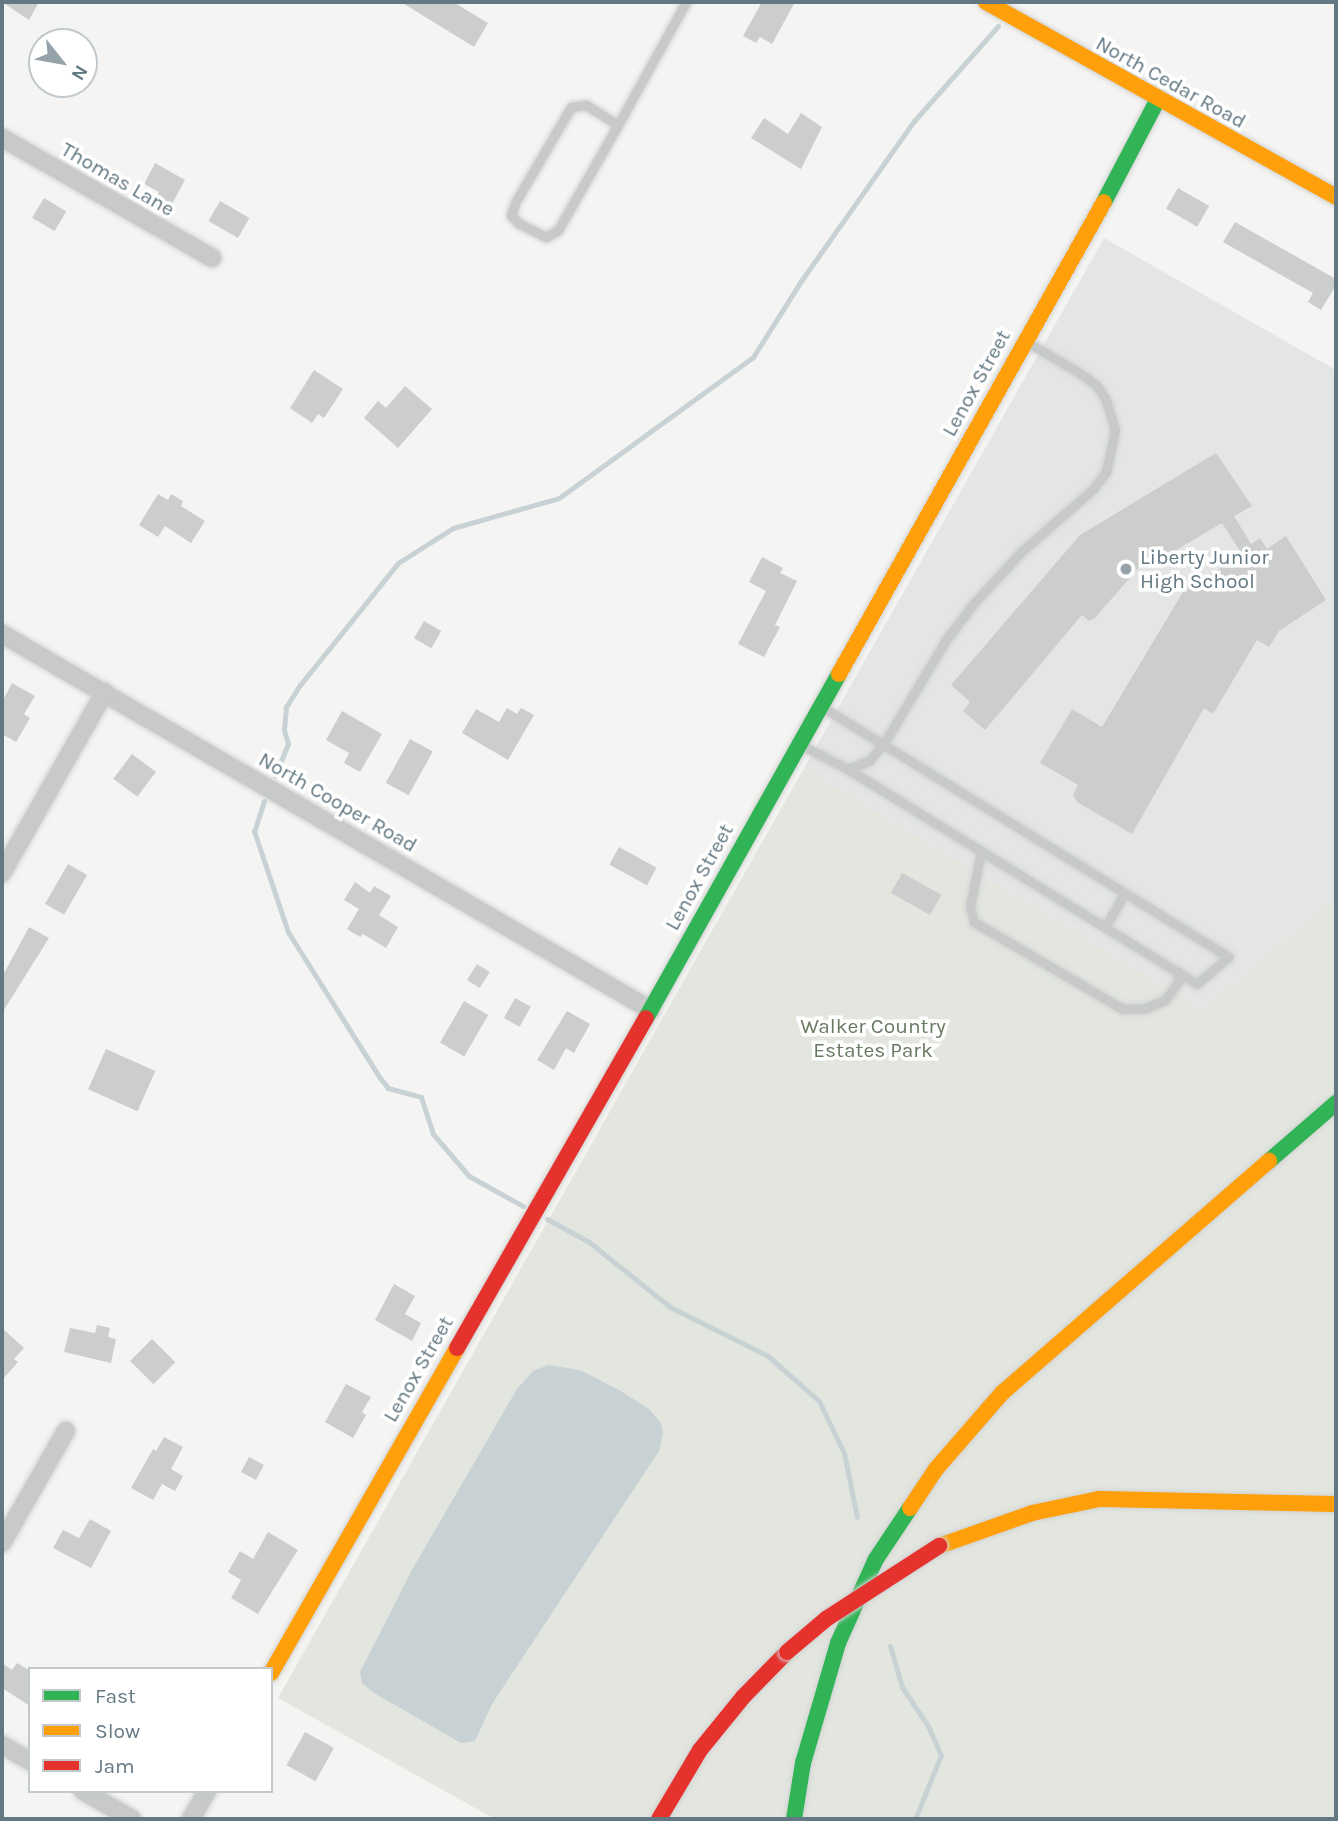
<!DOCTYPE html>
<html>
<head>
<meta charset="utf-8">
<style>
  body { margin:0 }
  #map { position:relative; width:1338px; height:1821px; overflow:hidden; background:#f4f4f2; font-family:Karla,sans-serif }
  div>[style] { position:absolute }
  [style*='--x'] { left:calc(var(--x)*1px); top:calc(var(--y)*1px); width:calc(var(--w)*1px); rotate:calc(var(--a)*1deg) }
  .built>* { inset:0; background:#e4e5e5 }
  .green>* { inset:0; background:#e3e6df }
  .water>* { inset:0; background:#c8d2d4 }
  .stream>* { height:5px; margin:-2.5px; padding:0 2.5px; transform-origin:2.5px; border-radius:2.5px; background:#c8d2d4 }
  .building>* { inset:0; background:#cccecd; transform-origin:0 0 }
  .roads { filter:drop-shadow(0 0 2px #d0d2d2) drop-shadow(0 0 2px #d0d2d2) }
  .lane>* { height:9px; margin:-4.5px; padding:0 4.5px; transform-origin:4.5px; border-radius:4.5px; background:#c8caca }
  .street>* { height:18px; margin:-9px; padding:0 9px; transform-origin:9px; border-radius:9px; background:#c8caca }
  .fast>* { height:16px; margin:-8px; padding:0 8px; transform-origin:8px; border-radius:8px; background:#30b455 }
  .slow>* { height:16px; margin:-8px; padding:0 8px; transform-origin:8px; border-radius:8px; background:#ff9f0a }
  .jam>* { height:16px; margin:-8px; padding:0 8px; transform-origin:8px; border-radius:8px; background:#e5322d }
  .bridges { filter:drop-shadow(0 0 2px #d1d2d2) drop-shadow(0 0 2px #d1d2d2) }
  .jam-bridge>* { height:16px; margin:-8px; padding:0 8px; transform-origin:8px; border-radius:8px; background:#e5322d }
  .dots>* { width:19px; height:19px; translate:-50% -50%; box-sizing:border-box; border:4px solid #fff; border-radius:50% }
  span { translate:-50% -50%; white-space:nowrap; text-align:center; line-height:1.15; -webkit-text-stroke:7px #fff; paint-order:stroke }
  .street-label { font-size:21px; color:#637883 }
  .poi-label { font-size:21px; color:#637883 }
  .left { translate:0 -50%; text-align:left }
  .park-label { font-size:21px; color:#697a62 }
  .frame { position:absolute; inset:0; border:4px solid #637883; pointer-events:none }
  .legend { position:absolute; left:28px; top:1667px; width:245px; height:126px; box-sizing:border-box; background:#fff; border:2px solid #c1c9cd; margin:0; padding:9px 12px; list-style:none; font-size:21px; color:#637883 }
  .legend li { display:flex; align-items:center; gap:14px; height:35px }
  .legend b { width:35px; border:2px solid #c1c9cd }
  .north { position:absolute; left:28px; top:28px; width:70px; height:70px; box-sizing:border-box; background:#fff; border:2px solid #c1c9cd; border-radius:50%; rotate:121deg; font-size:19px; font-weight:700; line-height:28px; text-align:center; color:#637883 }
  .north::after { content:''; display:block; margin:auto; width:24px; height:32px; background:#96a3aa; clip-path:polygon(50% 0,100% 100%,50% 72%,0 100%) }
</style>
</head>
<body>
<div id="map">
  <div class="built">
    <div style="clip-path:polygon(1104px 238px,1336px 370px,1336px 897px,1203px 1010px,804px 768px)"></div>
  </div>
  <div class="green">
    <div style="clip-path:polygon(804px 768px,1203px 1010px,1336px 897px,1336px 1819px,495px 1819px,278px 1698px)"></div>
  </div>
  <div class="water">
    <div style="clip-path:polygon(548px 1365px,580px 1370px,619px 1390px,649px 1409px,661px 1423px,663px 1434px,659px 1451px,492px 1704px,475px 1741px,461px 1743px,374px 1693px,362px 1683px,360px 1672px,413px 1568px,517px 1389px,533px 1371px)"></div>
  </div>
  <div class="stream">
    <div style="--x:275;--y:776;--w:35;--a:-68"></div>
    <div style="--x:288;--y:744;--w:15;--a:-106"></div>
    <div style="--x:284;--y:730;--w:23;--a:-85"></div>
    <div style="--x:286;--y:707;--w:26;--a:-58"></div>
    <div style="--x:300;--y:685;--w:156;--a:-51.2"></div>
    <div style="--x:398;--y:563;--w:65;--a:-32.5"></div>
    <div style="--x:453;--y:528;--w:110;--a:-15.8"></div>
    <div style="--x:559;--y:498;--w:240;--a:-36"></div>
    <div style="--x:753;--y:357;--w:90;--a:-57.7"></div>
    <div style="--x:801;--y:281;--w:196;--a:-54.8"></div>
    <div style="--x:914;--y:121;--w:127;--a:-48.5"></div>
    <div style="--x:264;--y:801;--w:32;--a:108"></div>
    <div style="--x:254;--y:831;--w:107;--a:71.4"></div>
    <div style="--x:288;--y:932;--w:173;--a:57.8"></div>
    <div style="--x:380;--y:1078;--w:13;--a:51"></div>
    <div style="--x:388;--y:1088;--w:34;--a:15"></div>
    <div style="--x:421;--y:1097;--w:39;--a:72"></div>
    <div style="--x:433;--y:1134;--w:55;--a:49.4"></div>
    <div style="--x:469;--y:1176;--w:62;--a:29.1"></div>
    <div style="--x:547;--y:1219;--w:48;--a:28.7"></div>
    <div style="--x:589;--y:1242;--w:104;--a:38.7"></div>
    <div style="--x:670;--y:1307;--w:110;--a:26.6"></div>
    <div style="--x:768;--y:1356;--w:68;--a:41.4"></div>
    <div style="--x:819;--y:1401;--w:58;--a:64.3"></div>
    <div style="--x:844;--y:1453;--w:65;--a:78.5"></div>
    <div style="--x:890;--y:1646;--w:43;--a:73.7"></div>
    <div style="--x:902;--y:1687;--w:47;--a:56.3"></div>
    <div style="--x:928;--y:1726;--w:32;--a:66"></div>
    <div style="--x:941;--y:1755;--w:69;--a:112.1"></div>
  </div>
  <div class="building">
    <div style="clip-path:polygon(2px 2px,39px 2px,29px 20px)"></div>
    <div style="clip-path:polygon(401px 2px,453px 2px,488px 23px,474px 47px)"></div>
    <div style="clip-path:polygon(762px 2px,795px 2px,772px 44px,760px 37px,756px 43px,743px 36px)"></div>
    <div style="clip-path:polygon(801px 113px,822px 127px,801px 169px,751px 138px,764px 118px,788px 134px)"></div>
    <div style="clip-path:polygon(155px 163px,185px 180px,172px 204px,157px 196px,159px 192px,144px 184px)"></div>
    <div style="left:1178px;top:188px;width:36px;height:24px;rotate:30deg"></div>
    <div style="left:44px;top:198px;width:26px;height:23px;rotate:31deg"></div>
    <div style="left:220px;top:201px;width:34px;height:23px;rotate:30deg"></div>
    <div style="clip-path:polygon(1235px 222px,1336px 279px,1336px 285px,1321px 310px,1308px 302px,1313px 293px,1223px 242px)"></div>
    <div style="clip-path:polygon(314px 370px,343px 389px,324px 418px,318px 414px,312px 423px,290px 408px)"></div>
    <div style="clip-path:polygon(405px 386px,432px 409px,398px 448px,364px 418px,378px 401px,386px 408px)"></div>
    <div style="clip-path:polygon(1216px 453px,1252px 506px,1234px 516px,1251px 544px,1260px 538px,1267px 549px,1286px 536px,1326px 600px,1279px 631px,1269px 647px,1257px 640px,1213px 714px,1204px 708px,1132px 834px,1077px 802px,1073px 795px,1078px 785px,1040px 763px,1072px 709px,1102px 727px,1183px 592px,1242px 554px,1222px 523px,1171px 553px,1164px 561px,1153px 551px,1095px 618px,1089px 621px,1082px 615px,985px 730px,963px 711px,970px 702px,951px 685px,1080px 535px)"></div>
    <div style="clip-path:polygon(158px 494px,168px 500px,171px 494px,183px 501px,181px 506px,205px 521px,191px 543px,165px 526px,158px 537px,139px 525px)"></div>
    <div style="clip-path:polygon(762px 557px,783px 568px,780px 573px,797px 581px,775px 625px,780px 627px,764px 657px,738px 644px,766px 591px,749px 582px)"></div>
    <div style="left:424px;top:621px;width:20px;height:20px;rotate:30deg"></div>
    <div style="clip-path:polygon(12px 683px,35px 696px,24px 714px,30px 718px,16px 742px,2px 734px,2px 702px)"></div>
    <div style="clip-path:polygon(507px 708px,517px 714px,521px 708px,534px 715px,508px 760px,462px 733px,476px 709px,499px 722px)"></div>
    <div style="clip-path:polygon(342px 711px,382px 734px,360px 772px,344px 763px,349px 753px,326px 740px)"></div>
    <div style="left:410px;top:739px;width:26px;height:50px;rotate:29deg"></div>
    <div style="left:132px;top:754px;width:30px;height:31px;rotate:37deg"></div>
    <div style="left:619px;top:847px;width:43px;height:20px;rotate:29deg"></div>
    <div style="left:68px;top:864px;width:22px;height:46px;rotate:30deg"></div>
    <div style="left:902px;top:873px;width:45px;height:23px;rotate:29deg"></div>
    <div style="clip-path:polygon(355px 882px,370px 893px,374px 886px,391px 896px,379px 915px,398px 927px,386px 948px,363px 934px,360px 937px,347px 929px,359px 909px,344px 900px)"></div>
    <div style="clip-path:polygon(29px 927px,49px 938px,2px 1013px,2px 977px)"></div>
    <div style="left:477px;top:964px;width:15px;height:19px;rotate:32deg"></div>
    <div style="left:515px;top:998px;width:18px;height:23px;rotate:29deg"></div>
    <div style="left:464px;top:1001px;width:28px;height:48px;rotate:30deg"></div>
    <div style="clip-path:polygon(567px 1011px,590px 1024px,574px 1053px,566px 1048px,554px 1070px,537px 1060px)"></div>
    <div style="left:106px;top:1049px;width:54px;height:44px;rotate:24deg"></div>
    <div style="clip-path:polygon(394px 1284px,415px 1296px,405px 1314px,421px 1323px,412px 1341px,375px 1320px)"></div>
    <div style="clip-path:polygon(97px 1325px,110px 1328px,108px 1337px,116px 1339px,111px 1363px,64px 1352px,70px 1328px,95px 1333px)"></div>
    <div style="clip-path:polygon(2px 1328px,24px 1348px,14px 1359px,18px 1362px,2px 1380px)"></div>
    <div style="left:152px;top:1339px;width:33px;height:31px;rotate:45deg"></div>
    <div style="clip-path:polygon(346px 1384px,371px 1397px,362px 1412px,366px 1415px,353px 1438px,325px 1422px)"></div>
    <div style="clip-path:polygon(164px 1437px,183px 1447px,171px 1469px,183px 1476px,175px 1491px,162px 1484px,153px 1500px,131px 1488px,153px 1449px,156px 1451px)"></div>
    <div style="left:249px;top:1457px;width:17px;height:17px;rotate:28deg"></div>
    <div style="clip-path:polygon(90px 1519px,111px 1531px,91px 1568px,53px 1548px,63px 1530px,79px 1538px)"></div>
    <div style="clip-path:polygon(268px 1532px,298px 1550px,258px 1614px,231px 1598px,241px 1580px,228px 1572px,240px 1551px,253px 1559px)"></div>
    <div style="clip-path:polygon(2px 1663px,12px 1670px,17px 1663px,30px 1671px,30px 1706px,2px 1688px)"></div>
    <div style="left:305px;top:1732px;width:33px;height:38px;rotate:29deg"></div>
  </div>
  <div class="roads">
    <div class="lane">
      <div style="--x:618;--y:125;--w:38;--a:-148"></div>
      <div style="--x:586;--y:105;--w:15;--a:172"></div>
      <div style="--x:571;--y:107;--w:111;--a:120.3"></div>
      <div style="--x:515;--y:203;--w:13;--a:108"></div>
      <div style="--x:511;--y:215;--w:11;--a:49"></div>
      <div style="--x:518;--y:223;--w:31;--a:27"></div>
      <div style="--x:546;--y:237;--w:14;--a:-30"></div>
      <div style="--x:558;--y:230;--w:121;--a:-60.3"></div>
      <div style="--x:618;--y:125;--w:141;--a:-61.1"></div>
      <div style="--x:824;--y:708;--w:475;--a:31.6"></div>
      <div style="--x:1228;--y:957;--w:41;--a:138.9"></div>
      <div style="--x:1197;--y:984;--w:410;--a:-148.4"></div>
      <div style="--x:801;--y:745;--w:53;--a:27.1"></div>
      <div style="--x:848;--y:769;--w:24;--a:-22"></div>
      <div style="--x:870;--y:760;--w:28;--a:-52"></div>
      <div style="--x:887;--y:738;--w:114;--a:-59"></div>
      <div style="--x:946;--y:640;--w:46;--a:-52.9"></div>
      <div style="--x:974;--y:603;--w:69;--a:-47.3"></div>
      <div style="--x:1021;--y:552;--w:96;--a:-41.2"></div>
      <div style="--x:1093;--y:489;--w:21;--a:-53"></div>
      <div style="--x:1106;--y:472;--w:43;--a:-77.9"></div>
      <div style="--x:1115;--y:430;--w:34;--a:-107"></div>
      <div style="--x:1105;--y:398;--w:16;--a:-125"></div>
      <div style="--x:1096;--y:385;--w:19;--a:-144"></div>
      <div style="--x:1081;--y:374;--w:61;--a:-149.2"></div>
      <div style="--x:981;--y:851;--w:57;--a:101.1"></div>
      <div style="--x:970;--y:907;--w:16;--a:75"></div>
      <div style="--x:974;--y:922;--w:173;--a:30.3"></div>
      <div style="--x:1123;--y:1009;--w:23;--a:-2"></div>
      <div style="--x:1146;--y:1008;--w:21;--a:-23"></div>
      <div style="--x:1165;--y:1000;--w:22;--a:-54"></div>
      <div style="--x:1178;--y:982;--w:10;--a:-84"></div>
      <div style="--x:1105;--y:927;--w:39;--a:-60"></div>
    </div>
    <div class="street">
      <div style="--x:2;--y:138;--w:242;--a:29.7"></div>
      <div style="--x:2;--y:634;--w:750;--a:30.09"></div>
      <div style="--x:2;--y:873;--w:208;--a:-60.4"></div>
      <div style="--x:2;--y:1543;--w:129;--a:-60.3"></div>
      <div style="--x:2;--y:1745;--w:32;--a:30"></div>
      <div style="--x:83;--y:1791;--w:56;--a:29.7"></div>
      <div style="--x:191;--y:1819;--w:32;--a:-60"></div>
    </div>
    <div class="fast">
      <div style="--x:1104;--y:202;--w:116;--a:-62.3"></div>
      <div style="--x:646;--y:1018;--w:394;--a:-60.7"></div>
      <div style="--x:1269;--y:1161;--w:89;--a:-40.9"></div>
      <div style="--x:794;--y:1819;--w:57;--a:-80.9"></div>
      <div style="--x:803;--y:1763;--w:125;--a:-73.7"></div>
      <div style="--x:838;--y:1643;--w:92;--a:-65.7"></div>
      <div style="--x:876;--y:1559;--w:61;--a:-56.3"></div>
    </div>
    <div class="slow">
      <div style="--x:986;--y:2;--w:401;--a:29.1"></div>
      <div style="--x:839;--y:674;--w:541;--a:-60.69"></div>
      <div style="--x:910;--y:1508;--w:47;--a:-56.3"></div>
      <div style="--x:936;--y:1469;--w:101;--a:-49"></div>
      <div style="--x:1002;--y:1393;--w:354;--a:-41"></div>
      <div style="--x:939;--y:1546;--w:99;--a:-19.5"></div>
      <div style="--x:1032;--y:1513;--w:68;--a:-11.8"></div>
      <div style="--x:1099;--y:1499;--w:237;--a:1.2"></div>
      <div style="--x:271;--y:1673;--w:374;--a:-60.2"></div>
    </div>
    <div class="jam">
      <div style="--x:457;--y:1348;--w:380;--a:-60.2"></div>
      <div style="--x:659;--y:1819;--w:80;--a:-59.3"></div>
      <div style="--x:700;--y:1750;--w:68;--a:-50.9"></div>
      <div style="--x:743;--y:1697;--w:63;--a:-45.6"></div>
    </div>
  </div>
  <div class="bridges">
    <div class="jam-bridge">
      <div style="--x:787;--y:1652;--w:51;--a:-40.2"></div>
      <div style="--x:826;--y:1619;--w:135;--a:-32.9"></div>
    </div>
  </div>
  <div class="dots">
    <div style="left:1126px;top:569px;background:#96a3aa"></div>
  </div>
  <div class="street-label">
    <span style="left:1171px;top:82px;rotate:29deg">North Cedar Road</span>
    <span style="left:118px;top:179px;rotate:30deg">Thomas Lane</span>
    <span style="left:976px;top:383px;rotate:-61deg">Lenox Street</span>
    <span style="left:338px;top:802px;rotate:30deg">North Cooper Road</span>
    <span style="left:699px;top:877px;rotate:-61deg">Lenox Street</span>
    <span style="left:418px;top:1369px;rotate:-60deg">Lenox Street</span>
  </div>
  <div class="poi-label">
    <span class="left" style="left:1140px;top:569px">Liberty Junior<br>High School</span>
  </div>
  <div class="park-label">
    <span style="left:873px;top:1038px">Walker Country<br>Estates Park</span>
  </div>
  <div class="frame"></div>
  <ul class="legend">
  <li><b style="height:9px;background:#30b455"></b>Fast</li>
  <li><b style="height:9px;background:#ff9f0a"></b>Slow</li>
  <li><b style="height:9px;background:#e5322d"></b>Jam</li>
  </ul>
  <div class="north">N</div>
</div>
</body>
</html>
